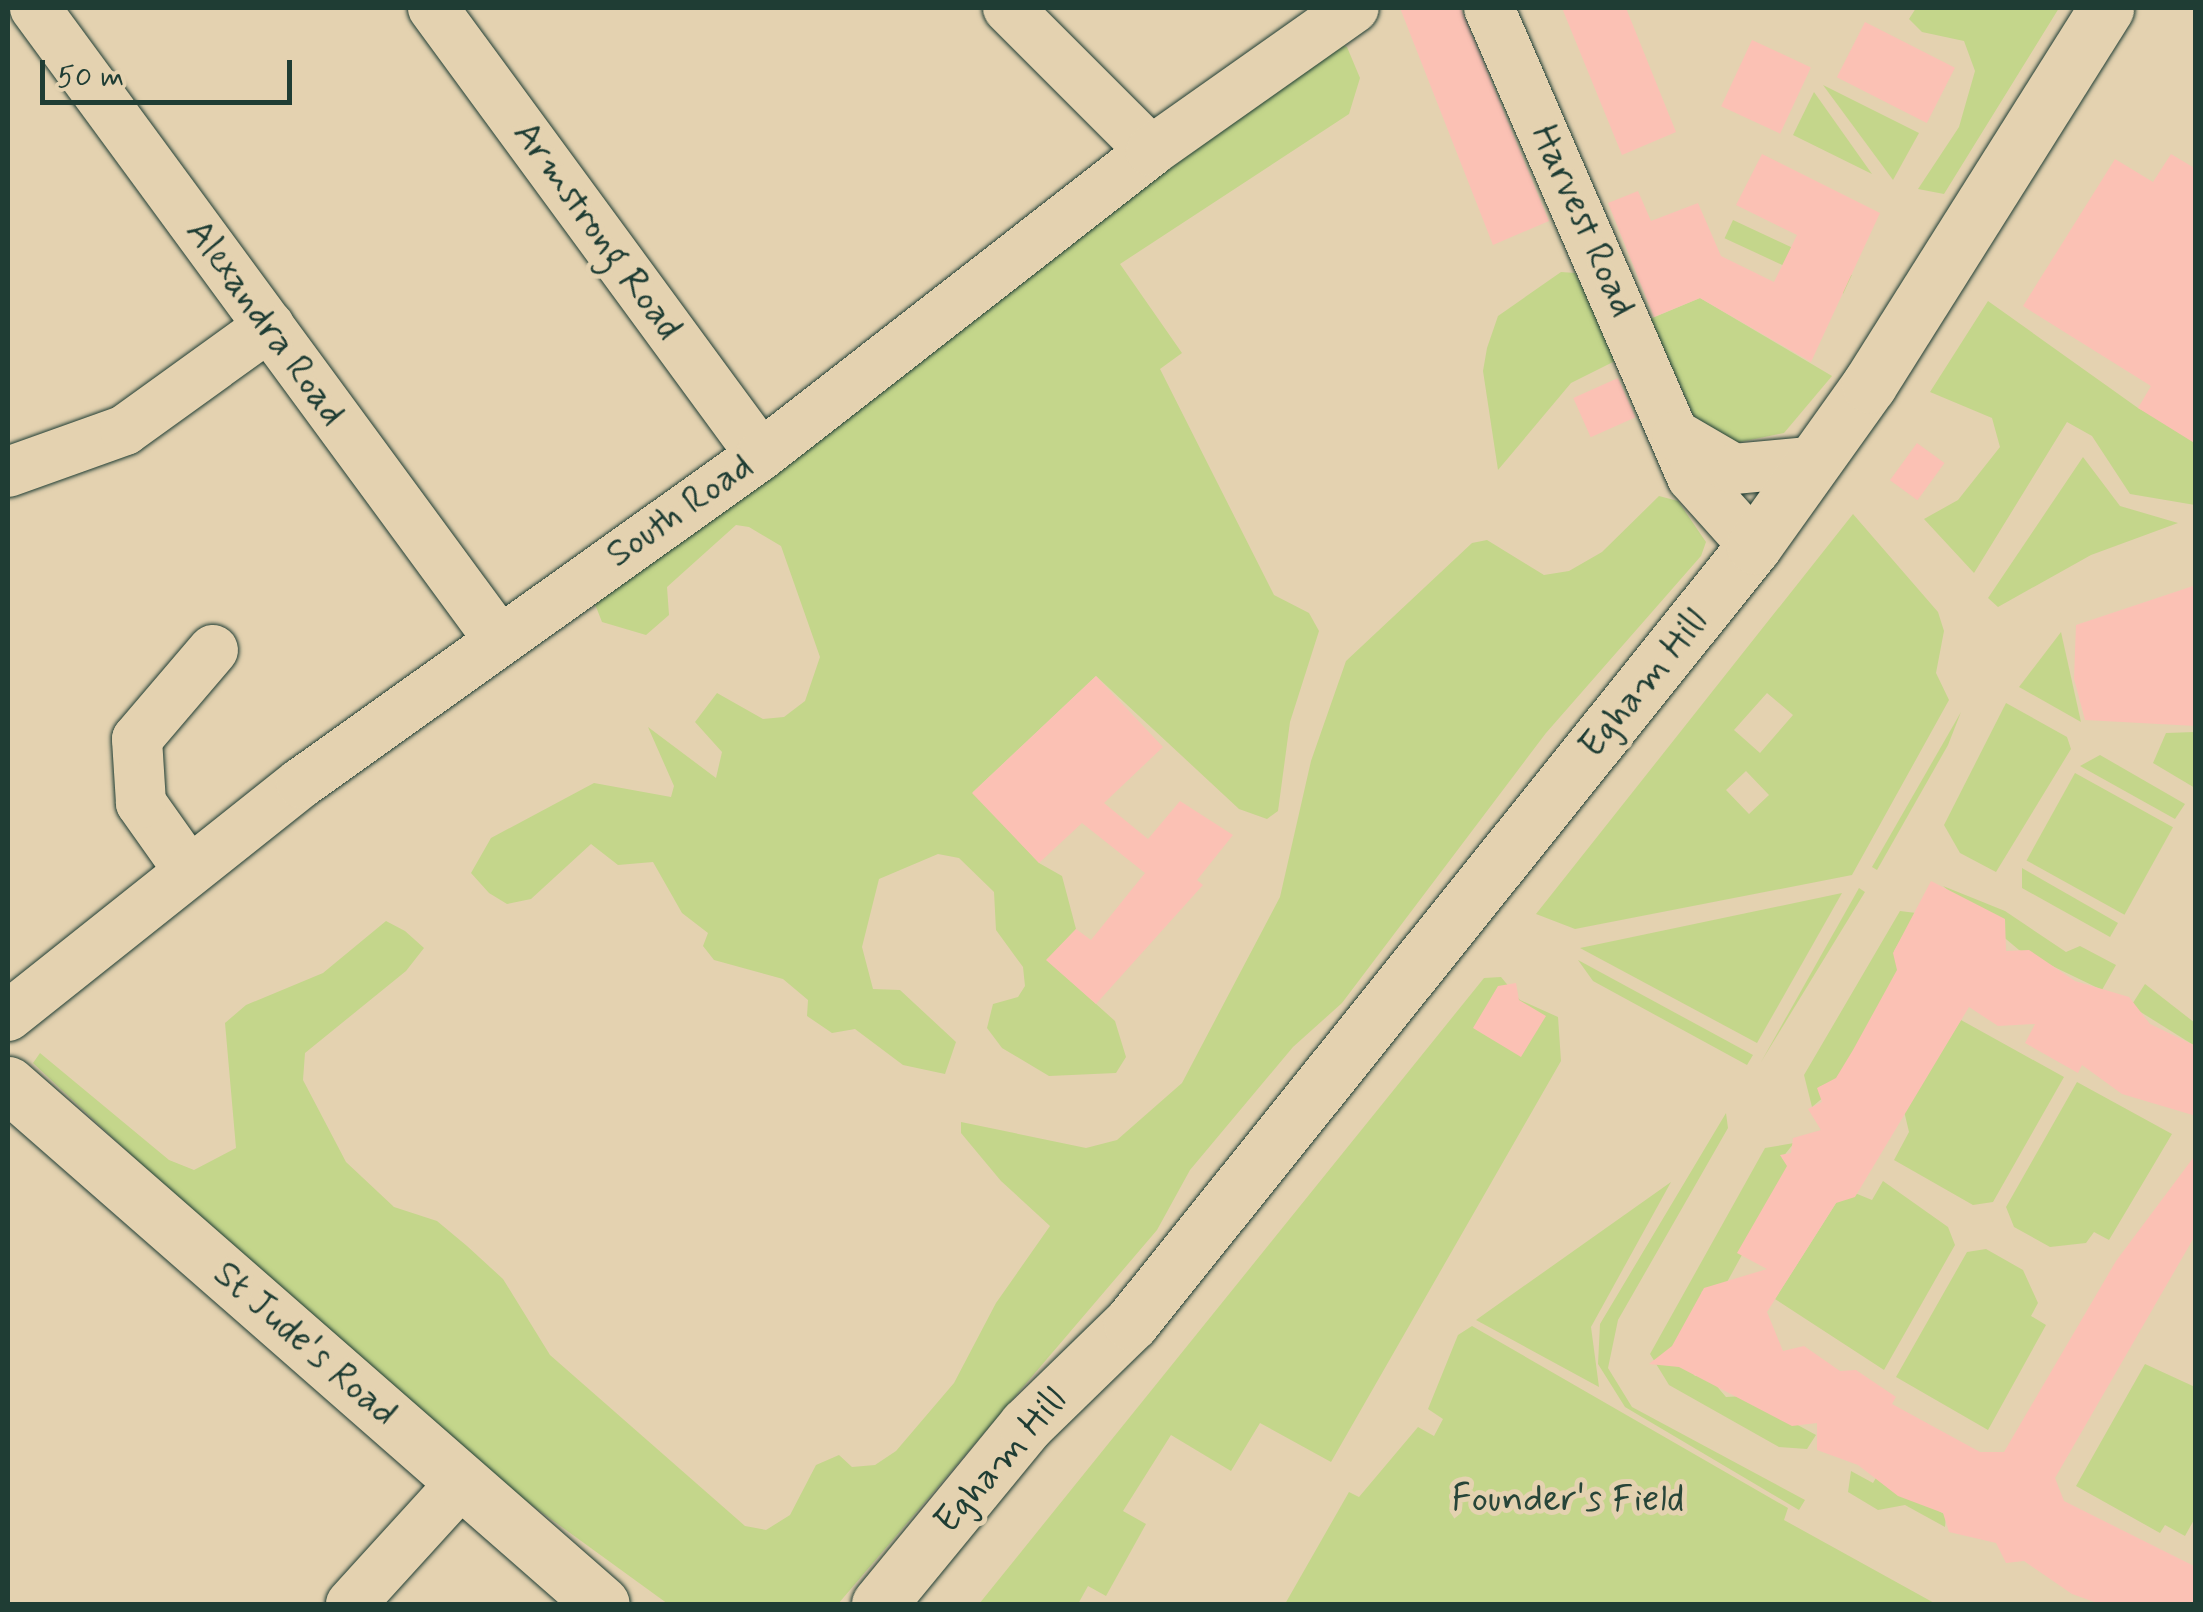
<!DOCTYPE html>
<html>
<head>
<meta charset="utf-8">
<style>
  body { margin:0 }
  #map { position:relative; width:2203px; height:1612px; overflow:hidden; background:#e4d2b0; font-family:Mynerve,sans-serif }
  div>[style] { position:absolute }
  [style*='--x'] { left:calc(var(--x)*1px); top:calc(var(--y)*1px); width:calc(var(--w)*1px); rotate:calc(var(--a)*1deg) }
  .green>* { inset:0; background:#c4d68b; transform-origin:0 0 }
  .building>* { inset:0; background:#fbc1b4; transform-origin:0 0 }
  .roads { filter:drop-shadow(0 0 2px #1f3d34) drop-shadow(0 0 2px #1f3d34) }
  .minor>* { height:50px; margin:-25px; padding:0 25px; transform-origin:25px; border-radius:25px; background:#e4d2b0 }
  .major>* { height:55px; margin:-27.5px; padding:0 27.5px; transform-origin:27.5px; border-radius:27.5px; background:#e4d2b0 }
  span { translate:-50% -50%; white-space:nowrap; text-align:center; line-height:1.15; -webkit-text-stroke:10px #e4d2b0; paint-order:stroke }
  .street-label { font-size:38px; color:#1f3d34 }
  .park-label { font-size:38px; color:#274538 }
  .frame { position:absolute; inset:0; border:10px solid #1f3d34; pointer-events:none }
  .scale { position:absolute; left:40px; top:60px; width:252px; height:45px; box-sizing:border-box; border:5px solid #1f3d34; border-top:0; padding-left:12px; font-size:30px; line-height:35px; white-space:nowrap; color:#1f3d34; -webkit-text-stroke:8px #e4d2b0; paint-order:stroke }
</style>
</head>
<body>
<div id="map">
  <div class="green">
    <div style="clip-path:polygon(1916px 8px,2059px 8px,1944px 194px,1918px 189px,1959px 127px,1975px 71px,1964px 41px,1922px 32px,1909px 19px)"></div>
    <div style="clip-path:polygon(1319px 36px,1347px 47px,1360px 78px,1349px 114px,1120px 264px,1182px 353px,1160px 369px,1274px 595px,1309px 613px,1319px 631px,1290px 722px,1278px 811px,1267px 819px,1239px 809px,1096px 676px,973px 792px,1039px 863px,1062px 876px,1076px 929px,1047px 960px,1115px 1021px,1126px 1057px,1116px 1073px,1049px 1076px,1002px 1048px,987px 1028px,993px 1004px,1018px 997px,1025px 986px,1023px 967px,996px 930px,994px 892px,959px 858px,938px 854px,879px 879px,862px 947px,873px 989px,900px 990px,956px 1042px,945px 1074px,903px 1065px,855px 1029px,832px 1033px,807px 1016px,808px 1000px,783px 979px,714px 960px,703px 946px,708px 933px,682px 913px,653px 862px,618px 865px,591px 844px,531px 899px,507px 904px,489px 893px,471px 873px,491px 838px,594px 783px,671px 797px,674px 786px,648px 727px,716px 778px,722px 752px,695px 722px,717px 693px,763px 719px,784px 717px,805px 701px,820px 657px,781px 546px,749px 527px,736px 525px,667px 587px,669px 615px,646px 635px,602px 622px,589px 589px)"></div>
    <div style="clip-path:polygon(1823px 85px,1919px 133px,1893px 180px)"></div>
    <div style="clip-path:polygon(1814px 92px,1872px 174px,1793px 135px)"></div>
    <div style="left:1733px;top:220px;width:131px;height:20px;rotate:25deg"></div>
    <div style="clip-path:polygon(1561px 272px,1575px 273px,1619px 359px,1571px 383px,1498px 470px,1483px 371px,1487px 348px,1498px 316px)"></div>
    <div style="clip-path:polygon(1700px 298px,1832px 376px,1784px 433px,1736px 443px,1696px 421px,1650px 319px)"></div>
    <div style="clip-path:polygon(1988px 301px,2138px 408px,2195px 438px,2195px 505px,2130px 494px,2092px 436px,2067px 422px,1974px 573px,1924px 519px,1958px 500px,2000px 447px,1992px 418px,1930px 392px)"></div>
    <div style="clip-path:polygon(2083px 457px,2120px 506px,2178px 523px,2091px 555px,1998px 607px,1988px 598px)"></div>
    <div style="clip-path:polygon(1659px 496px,1678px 501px,1706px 542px,1701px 556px,1546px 733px,1342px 1003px,1293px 1047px,1190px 1170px,1157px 1230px,838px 1604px,668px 1604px,413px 1419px,33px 1063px,40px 1053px,169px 1160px,194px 1170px,236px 1148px,225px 1023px,246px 1005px,323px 973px,386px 921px,405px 931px,424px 948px,406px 971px,305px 1053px,303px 1080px,346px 1162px,394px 1207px,437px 1221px,467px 1246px,503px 1279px,550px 1355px,745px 1526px,766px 1530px,790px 1515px,816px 1465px,839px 1455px,852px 1467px,875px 1465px,896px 1451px,954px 1383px,996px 1303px,1050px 1226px,1001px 1181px,961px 1133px,961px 1122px,1086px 1148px,1117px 1140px,1182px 1083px,1280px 897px,1311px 761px,1346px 661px,1472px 543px,1487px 540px,1544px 575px,1569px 571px,1602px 552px)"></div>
    <div style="clip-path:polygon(evenodd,1853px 514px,1938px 612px,1944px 631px,1936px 673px,1949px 700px,1852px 875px,1575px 929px,1536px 914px,1853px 514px,1767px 693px,1793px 715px,1760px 753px,1734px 730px,1767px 693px,1853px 514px,1746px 771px,1769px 795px,1749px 814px,1726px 790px,1746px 771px)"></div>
    <div style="clip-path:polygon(2061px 632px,2081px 722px,2019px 687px)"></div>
    <div style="clip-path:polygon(2006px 703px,2067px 737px,2071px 749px,1996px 872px,1960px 853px,1944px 825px)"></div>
    <div style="clip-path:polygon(1961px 712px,1948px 745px,1877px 870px,1872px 867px)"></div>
    <div style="clip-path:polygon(2195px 732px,2196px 732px,2195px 788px,2153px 763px,2166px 733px)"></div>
    <div style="clip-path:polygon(2100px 755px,2185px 804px,2175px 819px,2080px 766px)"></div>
    <div style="left:2075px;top:773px;width:112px;height:100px;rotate:29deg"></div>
    <div style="clip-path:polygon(2022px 868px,2118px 923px,2110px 937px,2022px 888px)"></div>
    <div style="clip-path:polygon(1943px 886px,2005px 911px,2066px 952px,2080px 946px,2116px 965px,2102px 990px,2019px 950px)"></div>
    <div style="clip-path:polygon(1859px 888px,1865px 892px,1761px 1062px)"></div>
    <div style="clip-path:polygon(1842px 893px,1757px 1043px,1580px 948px)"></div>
    <div style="clip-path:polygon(1900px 911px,1916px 913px,1894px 951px,1904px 968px,1842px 1077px,1819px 1087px,1825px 1096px,1812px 1107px,1804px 1075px)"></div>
    <div style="clip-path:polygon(1578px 960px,1753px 1055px,1747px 1065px,1593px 981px)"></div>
    <div style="clip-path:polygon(1501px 977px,1520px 1000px,1558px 1017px,1561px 1061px,1331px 1462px,1260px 1423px,1231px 1471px,1171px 1435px,1123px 1511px,1146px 1524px,1106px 1596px,1088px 1586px,1078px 1604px,979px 1604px,1484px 978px)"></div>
    <div style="clip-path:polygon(2145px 984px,2195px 1023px,2195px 1046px,2131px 1006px)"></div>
    <div style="clip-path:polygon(1961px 1020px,2064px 1077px,1993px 1202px,1973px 1205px,1894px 1160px,1909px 1132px,1904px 1111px)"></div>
    <div style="clip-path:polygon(2077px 1082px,2172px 1134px,2109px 1240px,2094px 1232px,2086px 1243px,2050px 1247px,2014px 1227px,2006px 1207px)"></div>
    <div style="clip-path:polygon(1726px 1113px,1728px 1128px,1618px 1320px,1608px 1368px,1632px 1407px,1805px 1500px,1799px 1510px,1625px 1407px,1598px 1364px,1600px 1324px)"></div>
    <div style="clip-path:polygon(1794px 1143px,1782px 1158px,1792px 1164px,1721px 1293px,1702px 1291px,1694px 1321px,1688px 1317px,1687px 1334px,1666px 1352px,1671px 1366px,1685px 1363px,1695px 1376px,1708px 1376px,1726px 1397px,1745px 1396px,1816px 1435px,1807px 1449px,1779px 1447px,1669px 1385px,1650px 1354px,1765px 1148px)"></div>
    <div style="clip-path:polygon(1883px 1181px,1948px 1227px,1955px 1245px,1884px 1370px,1775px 1299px,1845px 1189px,1872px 1200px)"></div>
    <div style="clip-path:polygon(1671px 1182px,1591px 1327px,1599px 1387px,1476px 1320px)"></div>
    <div style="clip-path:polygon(1986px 1249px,2023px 1270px,2038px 1303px,2031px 1316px,2046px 1325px,1988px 1430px,1896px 1377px,1967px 1252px)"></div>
    <div style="clip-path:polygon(1472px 1326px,1788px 1508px,1784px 1520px,1936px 1604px,1285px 1604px,1349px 1492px,1359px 1497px,1418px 1427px,1434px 1436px,1443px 1419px,1428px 1409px,1458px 1335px)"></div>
    <div style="clip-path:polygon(2145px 1364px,2195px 1387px,2195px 1518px,2185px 1536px,2165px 1525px,2160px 1533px,2076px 1486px)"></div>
    <div style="clip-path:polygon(1851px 1471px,1873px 1483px,1877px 1476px,1946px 1515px,1945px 1527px,1905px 1505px,1878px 1510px,1848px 1492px)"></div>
  </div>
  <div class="building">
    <div style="clip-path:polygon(1400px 8px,1461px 8px,1549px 221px,1493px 245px)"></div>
    <div style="clip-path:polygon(1562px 8px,1626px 8px,1676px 132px,1622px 155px)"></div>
    <div style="left:1865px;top:22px;width:101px;height:62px;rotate:27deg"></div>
    <div style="left:1752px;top:40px;width:65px;height:73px;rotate:25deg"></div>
    <div style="clip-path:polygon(1762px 154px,1880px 213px,1811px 362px,1700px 298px,1654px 317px,1608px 203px,1638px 191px,1651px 221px,1698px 203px,1721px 256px,1774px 282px,1797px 235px,1736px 205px)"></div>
    <div style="clip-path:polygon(2171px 154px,2196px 169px,2196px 444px,2138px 408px,2151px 386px,2023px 306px,2115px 159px,2153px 182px)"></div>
    <div style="left:1618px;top:378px;width:43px;height:49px;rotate:66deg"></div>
    <div style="left:1917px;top:443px;width:34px;height:46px;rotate:36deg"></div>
    <div style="clip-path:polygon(2196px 585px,2196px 726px,2085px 720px,2074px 679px,2076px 625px)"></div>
    <div style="clip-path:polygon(1096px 676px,1163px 747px,1104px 803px,1148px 839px,1180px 801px,1233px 835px,1197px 880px,1203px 885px,1096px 1004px,1046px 960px,1076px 929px,1091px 940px,1145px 873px,1082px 823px,1039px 863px,972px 793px)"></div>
    <div style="clip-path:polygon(1931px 881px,2005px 919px,2006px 951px,2029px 950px,2075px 981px,2129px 997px,2150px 1024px,2196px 1046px,2196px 1116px,2122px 1094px,2082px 1065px,2078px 1073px,2025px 1043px,2035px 1024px,1998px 1026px,1969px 1007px,1855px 1197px,1836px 1203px,1767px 1312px,1783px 1351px,1804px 1346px,1840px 1371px,1856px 1370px,1896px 1397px,1892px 1404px,1980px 1452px,2004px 1452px,2116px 1261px,2196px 1154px,2196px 1234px,2055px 1478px,2064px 1501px,2196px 1567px,2196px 1604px,2100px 1604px,2072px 1594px,2024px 1561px,2006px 1563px,1996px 1543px,1949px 1532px,1943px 1513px,1898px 1496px,1858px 1465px,1817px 1450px,1817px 1423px,1792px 1426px,1679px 1367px,1649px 1364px,1672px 1346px,1704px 1288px,1767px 1269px,1737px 1253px,1787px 1166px,1780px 1155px,1791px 1153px,1793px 1138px,1821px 1130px,1808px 1109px,1822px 1102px,1817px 1088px,1836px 1078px,1853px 1050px,1897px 970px,1893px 953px)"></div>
    <div style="clip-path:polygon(1516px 983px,1519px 1000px,1546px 1016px,1521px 1057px,1473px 1028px,1498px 986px)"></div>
  </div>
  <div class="roads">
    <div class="minor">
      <div style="--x:35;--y:8;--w:780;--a:53.7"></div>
      <div style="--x:433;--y:8;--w:554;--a:53.73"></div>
      <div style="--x:1008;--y:8;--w:202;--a:45"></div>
      <div style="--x:1489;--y:8;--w:511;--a:66.6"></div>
      <div style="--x:1692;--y:477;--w:93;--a:48.1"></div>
      <div style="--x:1677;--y:436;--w:66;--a:30.1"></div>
      <div style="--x:1734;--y:469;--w:84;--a:-5.4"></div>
      <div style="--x:8;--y:472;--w:124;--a:-19.7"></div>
      <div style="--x:125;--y:430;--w:178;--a:-35.8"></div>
      <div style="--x:187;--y:868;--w:80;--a:-125.3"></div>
      <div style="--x:141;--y:803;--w:64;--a:-93.6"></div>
      <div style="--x:137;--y:739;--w:117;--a:-49.5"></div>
      <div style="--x:8;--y:1016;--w:374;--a:-38.5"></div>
      <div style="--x:301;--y:783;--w:565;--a:-35.49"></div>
      <div style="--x:761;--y:455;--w:494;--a:-37.9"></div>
      <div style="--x:1151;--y:151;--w:248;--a:-35.2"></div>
      <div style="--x:351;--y:1604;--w:166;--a:-47.7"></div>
    </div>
    <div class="major">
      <div style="--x:8;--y:1084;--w:789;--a:41.2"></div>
      <div style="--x:879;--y:1604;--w:232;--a:-50.6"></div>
      <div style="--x:1026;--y:1425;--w:146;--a:-44.2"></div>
      <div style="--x:1131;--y:1323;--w:996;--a:-51.28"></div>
      <div style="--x:1754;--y:546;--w:198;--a:-54.5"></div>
      <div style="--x:1869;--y:385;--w:445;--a:-57.8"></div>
    </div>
  </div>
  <div class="street-label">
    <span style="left:1583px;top:221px;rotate:66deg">Harvest Road</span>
    <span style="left:597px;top:231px;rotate:54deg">Armstrong Road</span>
    <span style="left:265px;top:323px;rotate:54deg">Alexandra Road</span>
    <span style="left:680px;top:511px;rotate:-35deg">South Road</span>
    <span style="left:1644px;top:684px;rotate:-51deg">Egham Hill</span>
    <span style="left:305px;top:1344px;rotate:41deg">St Jude's Road</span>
    <span style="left:1001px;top:1461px;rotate:-49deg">Egham Hill</span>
  </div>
  <div class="park-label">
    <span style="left:1568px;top:1500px">Founder's Field</span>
  </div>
  <div class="frame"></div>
  <div class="scale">50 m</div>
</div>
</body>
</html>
